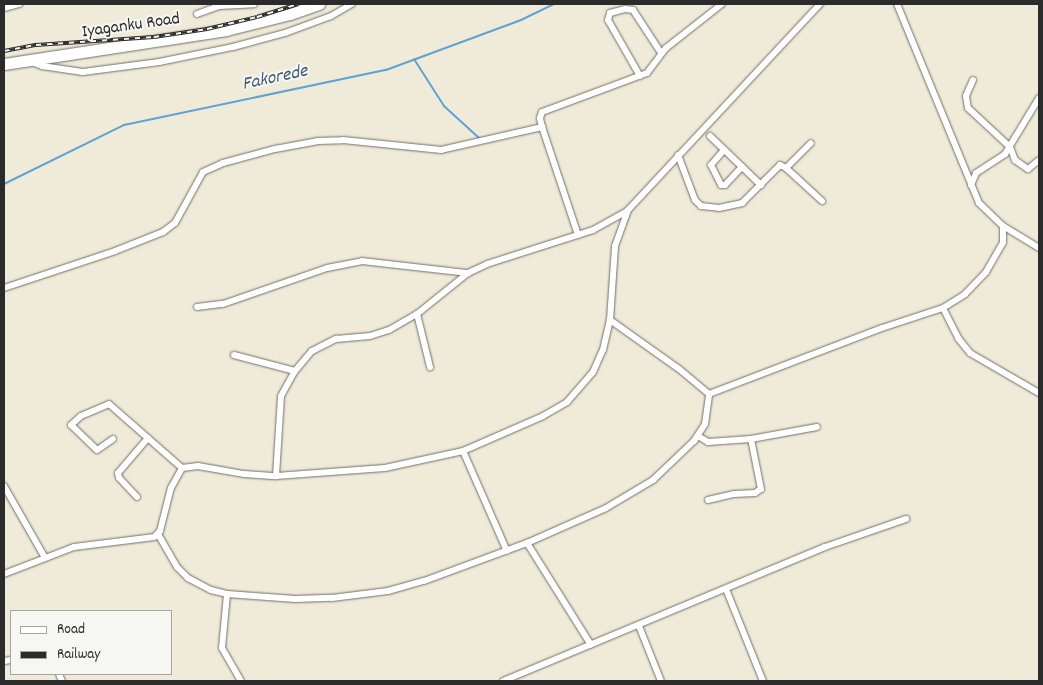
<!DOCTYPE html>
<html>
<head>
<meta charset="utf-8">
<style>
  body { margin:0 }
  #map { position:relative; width:1043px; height:685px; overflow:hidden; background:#f0ebd9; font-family:Dekko,sans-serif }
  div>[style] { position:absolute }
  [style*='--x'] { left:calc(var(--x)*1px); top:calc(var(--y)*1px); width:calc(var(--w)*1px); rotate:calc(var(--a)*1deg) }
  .stream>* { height:2px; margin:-1px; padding:0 1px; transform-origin:1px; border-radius:1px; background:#60a2d4 }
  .roads { filter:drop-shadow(0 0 1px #706e68) drop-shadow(0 0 1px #706e68) }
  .street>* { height:6px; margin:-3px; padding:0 3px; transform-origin:3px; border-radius:3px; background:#fff }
  .highway>* { height:11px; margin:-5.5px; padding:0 5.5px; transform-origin:5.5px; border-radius:5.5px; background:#fff }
  .rail>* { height:4px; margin-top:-2px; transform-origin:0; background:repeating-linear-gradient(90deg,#f6f6f2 0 5.5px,#2b2b2b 0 11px); box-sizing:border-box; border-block:1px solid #2b2b2b }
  span { translate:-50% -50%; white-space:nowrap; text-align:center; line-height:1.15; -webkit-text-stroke:4px #f6f6f2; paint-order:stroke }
  .street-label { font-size:18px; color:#2b2b2b }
  .water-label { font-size:19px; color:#405b6f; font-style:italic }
  .frame { position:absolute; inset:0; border:5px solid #2b2b2b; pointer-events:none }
  .legend { position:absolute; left:10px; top:610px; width:162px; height:65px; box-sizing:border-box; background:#f6f6f2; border:1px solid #a5a5a2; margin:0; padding:6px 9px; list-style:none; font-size:15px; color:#2b2b2b }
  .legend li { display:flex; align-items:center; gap:10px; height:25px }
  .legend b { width:25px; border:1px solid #a5a5a2 }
</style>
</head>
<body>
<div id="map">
  <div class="stream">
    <div style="--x:414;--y:59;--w:56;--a:57.4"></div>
    <div style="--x:444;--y:106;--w:49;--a:42.5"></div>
    <div style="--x:4;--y:184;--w:134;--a:-26.2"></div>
    <div style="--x:124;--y:125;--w:268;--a:-11.9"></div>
    <div style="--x:386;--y:70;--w:144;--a:-20.3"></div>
    <div style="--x:521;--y:20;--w:37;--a:-26"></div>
  </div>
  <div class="roads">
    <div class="street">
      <div style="--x:897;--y:4;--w:215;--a:67.6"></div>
      <div style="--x:979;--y:203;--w:33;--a:44"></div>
      <div style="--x:1003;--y:226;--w:42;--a:31.4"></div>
      <div style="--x:4;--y:8;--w:16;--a:-15"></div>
      <div style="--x:197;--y:14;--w:23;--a:-20"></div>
      <div style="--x:219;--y:6;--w:35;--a:-3"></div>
      <div style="--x:33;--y:60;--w:4;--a:56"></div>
      <div style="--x:35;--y:63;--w:8;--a:23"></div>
      <div style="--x:42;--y:66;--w:41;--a:8.3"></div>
      <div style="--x:83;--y:72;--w:77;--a:-7.5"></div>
      <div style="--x:159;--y:62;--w:76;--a:-11.5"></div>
      <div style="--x:233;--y:47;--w:54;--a:-15.1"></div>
      <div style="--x:285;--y:33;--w:49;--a:-20.3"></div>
      <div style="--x:331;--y:16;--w:24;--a:-30"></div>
      <div style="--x:640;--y:76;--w:64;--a:-119.7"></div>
      <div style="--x:608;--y:20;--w:7;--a:-74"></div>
      <div style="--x:610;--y:13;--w:16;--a:-15"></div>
      <div style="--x:625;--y:9;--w:8;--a:7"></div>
      <div style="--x:633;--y:10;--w:51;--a:56.9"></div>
      <div style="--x:973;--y:80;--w:17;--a:114"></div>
      <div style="--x:966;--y:96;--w:12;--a:81"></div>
      <div style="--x:968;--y:108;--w:57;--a:42.9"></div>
      <div style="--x:1010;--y:147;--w:14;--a:69"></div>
      <div style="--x:1015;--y:160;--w:16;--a:35"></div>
      <div style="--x:1028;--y:169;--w:14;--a:-39"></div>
      <div style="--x:710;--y:136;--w:71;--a:43.9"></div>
      <div style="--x:724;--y:150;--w:20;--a:131"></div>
      <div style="--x:711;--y:165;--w:22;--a:63"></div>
      <div style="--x:721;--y:185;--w:4;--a:0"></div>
      <div style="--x:725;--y:185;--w:25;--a:-47"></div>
      <div style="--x:678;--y:155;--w:48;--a:69.3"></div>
      <div style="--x:695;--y:200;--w:8;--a:45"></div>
      <div style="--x:701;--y:206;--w:18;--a:6"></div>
      <div style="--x:719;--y:208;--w:24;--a:-12"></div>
      <div style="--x:742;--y:203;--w:54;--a:-45"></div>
      <div style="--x:780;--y:165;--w:7;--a:27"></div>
      <div style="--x:786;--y:168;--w:49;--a:42.5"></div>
      <div style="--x:786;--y:168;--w:35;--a:-45"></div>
      <div style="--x:971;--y:185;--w:13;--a:-67"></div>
      <div style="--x:976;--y:173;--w:35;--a:-33"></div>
      <div style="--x:1005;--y:154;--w:66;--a:-58.7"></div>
      <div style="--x:578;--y:235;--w:114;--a:-108.4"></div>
      <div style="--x:542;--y:127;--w:9;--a:-103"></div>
      <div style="--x:540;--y:118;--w:6;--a:-72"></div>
      <div style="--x:542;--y:112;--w:112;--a:-20.4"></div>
      <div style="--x:647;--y:73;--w:31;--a:-53"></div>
      <div style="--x:666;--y:48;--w:71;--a:-38.2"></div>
      <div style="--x:4;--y:288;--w:117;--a:-18.4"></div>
      <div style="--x:115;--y:251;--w:52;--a:-21.6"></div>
      <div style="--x:163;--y:232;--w:15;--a:-37"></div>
      <div style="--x:175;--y:223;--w:58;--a:-61.2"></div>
      <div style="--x:203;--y:172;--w:22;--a:-24"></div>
      <div style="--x:223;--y:163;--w:54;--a:-15.1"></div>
      <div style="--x:275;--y:149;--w:44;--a:-10.5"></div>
      <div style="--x:318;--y:141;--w:25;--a:-2"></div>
      <div style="--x:343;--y:140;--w:99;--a:5.8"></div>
      <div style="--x:441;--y:150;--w:104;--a:-12.8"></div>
      <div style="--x:197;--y:307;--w:26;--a:-7"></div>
      <div style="--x:223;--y:304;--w:110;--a:-19.1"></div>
      <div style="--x:327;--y:268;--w:36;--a:-11"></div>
      <div style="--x:362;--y:261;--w:107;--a:6.5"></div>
      <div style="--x:943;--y:308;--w:34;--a:63"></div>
      <div style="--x:958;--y:338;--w:19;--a:51"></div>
      <div style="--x:970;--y:353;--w:80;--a:30.1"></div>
      <div style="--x:417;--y:314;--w:55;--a:76.2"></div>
      <div style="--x:234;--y:355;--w:63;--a:14.7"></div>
      <div style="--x:709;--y:394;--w:185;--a:-20.9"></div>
      <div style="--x:882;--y:328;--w:64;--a:-18.2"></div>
      <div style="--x:943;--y:308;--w:26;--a:-32"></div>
      <div style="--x:965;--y:294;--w:30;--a:-46"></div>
      <div style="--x:986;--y:272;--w:34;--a:-60"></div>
      <div style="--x:1003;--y:242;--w:16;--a:-90"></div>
      <div style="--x:698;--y:436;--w:12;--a:31"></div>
      <div style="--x:708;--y:442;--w:43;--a:-4"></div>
      <div style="--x:751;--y:439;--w:67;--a:-10.3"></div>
      <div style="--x:113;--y:439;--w:19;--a:145"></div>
      <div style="--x:97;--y:450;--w:36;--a:-136"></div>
      <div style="--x:71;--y:425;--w:13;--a:-42"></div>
      <div style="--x:81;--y:416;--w:30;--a:-23"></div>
      <div style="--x:109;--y:404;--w:97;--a:41.2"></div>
      <div style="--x:463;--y:451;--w:109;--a:66.3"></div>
      <div style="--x:276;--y:476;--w:80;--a:-86.4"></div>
      <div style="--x:281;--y:396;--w:29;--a:-61"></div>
      <div style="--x:295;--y:371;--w:26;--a:-50"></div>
      <div style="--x:312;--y:351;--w:27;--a:-27"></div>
      <div style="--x:336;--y:339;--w:34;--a:-5"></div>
      <div style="--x:370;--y:336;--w:20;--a:-18"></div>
      <div style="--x:389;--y:330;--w:32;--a:-30"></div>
      <div style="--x:417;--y:314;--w:65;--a:-38.8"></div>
      <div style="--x:468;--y:273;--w:21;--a:-25"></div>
      <div style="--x:487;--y:264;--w:111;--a:-17.8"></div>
      <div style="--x:593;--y:230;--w:39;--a:-29"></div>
      <div style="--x:4;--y:486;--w:83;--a:60.3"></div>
      <div style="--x:137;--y:497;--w:26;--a:-133"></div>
      <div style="--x:119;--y:478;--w:5;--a:-101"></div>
      <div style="--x:118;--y:473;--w:46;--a:-49.4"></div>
      <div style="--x:708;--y:500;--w:27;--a:-13"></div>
      <div style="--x:734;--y:494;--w:21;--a:-3"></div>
      <div style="--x:755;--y:493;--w:7;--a:-34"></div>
      <div style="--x:761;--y:489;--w:51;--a:-101.3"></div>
      <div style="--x:158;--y:534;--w:38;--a:60"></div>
      <div style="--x:177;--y:567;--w:16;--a:45"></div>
      <div style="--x:188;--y:578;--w:26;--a:28"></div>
      <div style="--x:211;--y:590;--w:16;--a:14"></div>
      <div style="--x:227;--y:594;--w:68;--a:4.2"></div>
      <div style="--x:295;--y:599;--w:37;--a:-2"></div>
      <div style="--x:332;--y:598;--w:56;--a:-7.1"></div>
      <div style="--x:388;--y:591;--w:37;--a:-16"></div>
      <div style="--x:424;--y:581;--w:110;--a:-20.3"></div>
      <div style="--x:527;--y:543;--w:86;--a:-23.9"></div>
      <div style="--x:606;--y:508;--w:55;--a:-30.8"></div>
      <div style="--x:653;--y:480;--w:57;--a:-43.6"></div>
      <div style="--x:694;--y:441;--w:20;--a:-57"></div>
      <div style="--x:705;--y:424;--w:30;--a:-82"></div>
      <div style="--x:709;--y:394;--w:39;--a:-140"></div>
      <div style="--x:679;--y:369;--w:85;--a:-144.6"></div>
      <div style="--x:527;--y:543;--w:120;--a:57.9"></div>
      <div style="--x:4;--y:574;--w:75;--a:-21.1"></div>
      <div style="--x:74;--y:547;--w:81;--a:-7.1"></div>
      <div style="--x:154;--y:537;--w:8;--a:-45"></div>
      <div style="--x:160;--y:531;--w:44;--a:-75.7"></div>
      <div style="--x:171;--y:488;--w:23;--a:-61"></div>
      <div style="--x:182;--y:468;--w:16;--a:-7"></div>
      <div style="--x:198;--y:466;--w:47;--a:9.9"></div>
      <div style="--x:244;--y:474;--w:32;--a:4"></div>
      <div style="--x:276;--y:476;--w:109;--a:-4.2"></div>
      <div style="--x:385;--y:468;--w:80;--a:-12.3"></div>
      <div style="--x:463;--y:451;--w:87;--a:-23.6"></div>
      <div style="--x:543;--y:416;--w:28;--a:-30"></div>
      <div style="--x:567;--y:402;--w:40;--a:-49"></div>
      <div style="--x:593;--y:372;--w:24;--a:-66"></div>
      <div style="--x:603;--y:350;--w:31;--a:-77"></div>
      <div style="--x:610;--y:320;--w:74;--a:-86.1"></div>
      <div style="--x:615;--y:246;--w:38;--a:-70"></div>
      <div style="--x:628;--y:210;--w:282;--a:-47"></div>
      <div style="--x:726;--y:589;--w:99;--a:68.1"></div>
      <div style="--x:227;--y:594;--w:54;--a:95.3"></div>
      <div style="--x:222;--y:648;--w:38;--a:60"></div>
      <div style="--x:639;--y:626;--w:59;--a:68.2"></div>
      <div style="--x:4;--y:661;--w:7;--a:-8"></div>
      <div style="--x:59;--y:674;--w:8;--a:67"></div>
      <div style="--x:503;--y:681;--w:349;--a:-22.6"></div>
      <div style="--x:825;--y:547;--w:86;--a:-19.1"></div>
    </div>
    <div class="highway">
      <div style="--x:4;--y:64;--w:225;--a:-8.7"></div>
      <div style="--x:226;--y:30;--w:66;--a:-14"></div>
      <div style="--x:290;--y:14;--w:31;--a:-19"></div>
    </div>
  </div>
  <div class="rail">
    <div style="--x:4;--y:51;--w:33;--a:-11"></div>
    <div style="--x:36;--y:45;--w:118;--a:-3.9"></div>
    <div style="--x:154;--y:37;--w:54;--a:-8.6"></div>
    <div style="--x:207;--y:29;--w:51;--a:-13.5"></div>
    <div style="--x:257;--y:17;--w:43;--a:-17.6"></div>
  </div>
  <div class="street-label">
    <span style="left:131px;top:27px;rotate:-8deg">Iyaganku Road</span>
  </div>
  <div class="water-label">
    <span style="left:275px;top:79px;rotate:-12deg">Fakorede</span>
  </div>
  <div class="frame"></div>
  <ul class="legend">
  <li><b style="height:6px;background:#fff"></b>Road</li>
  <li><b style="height:6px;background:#2b2b2b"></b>Railway</li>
  </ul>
</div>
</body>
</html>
